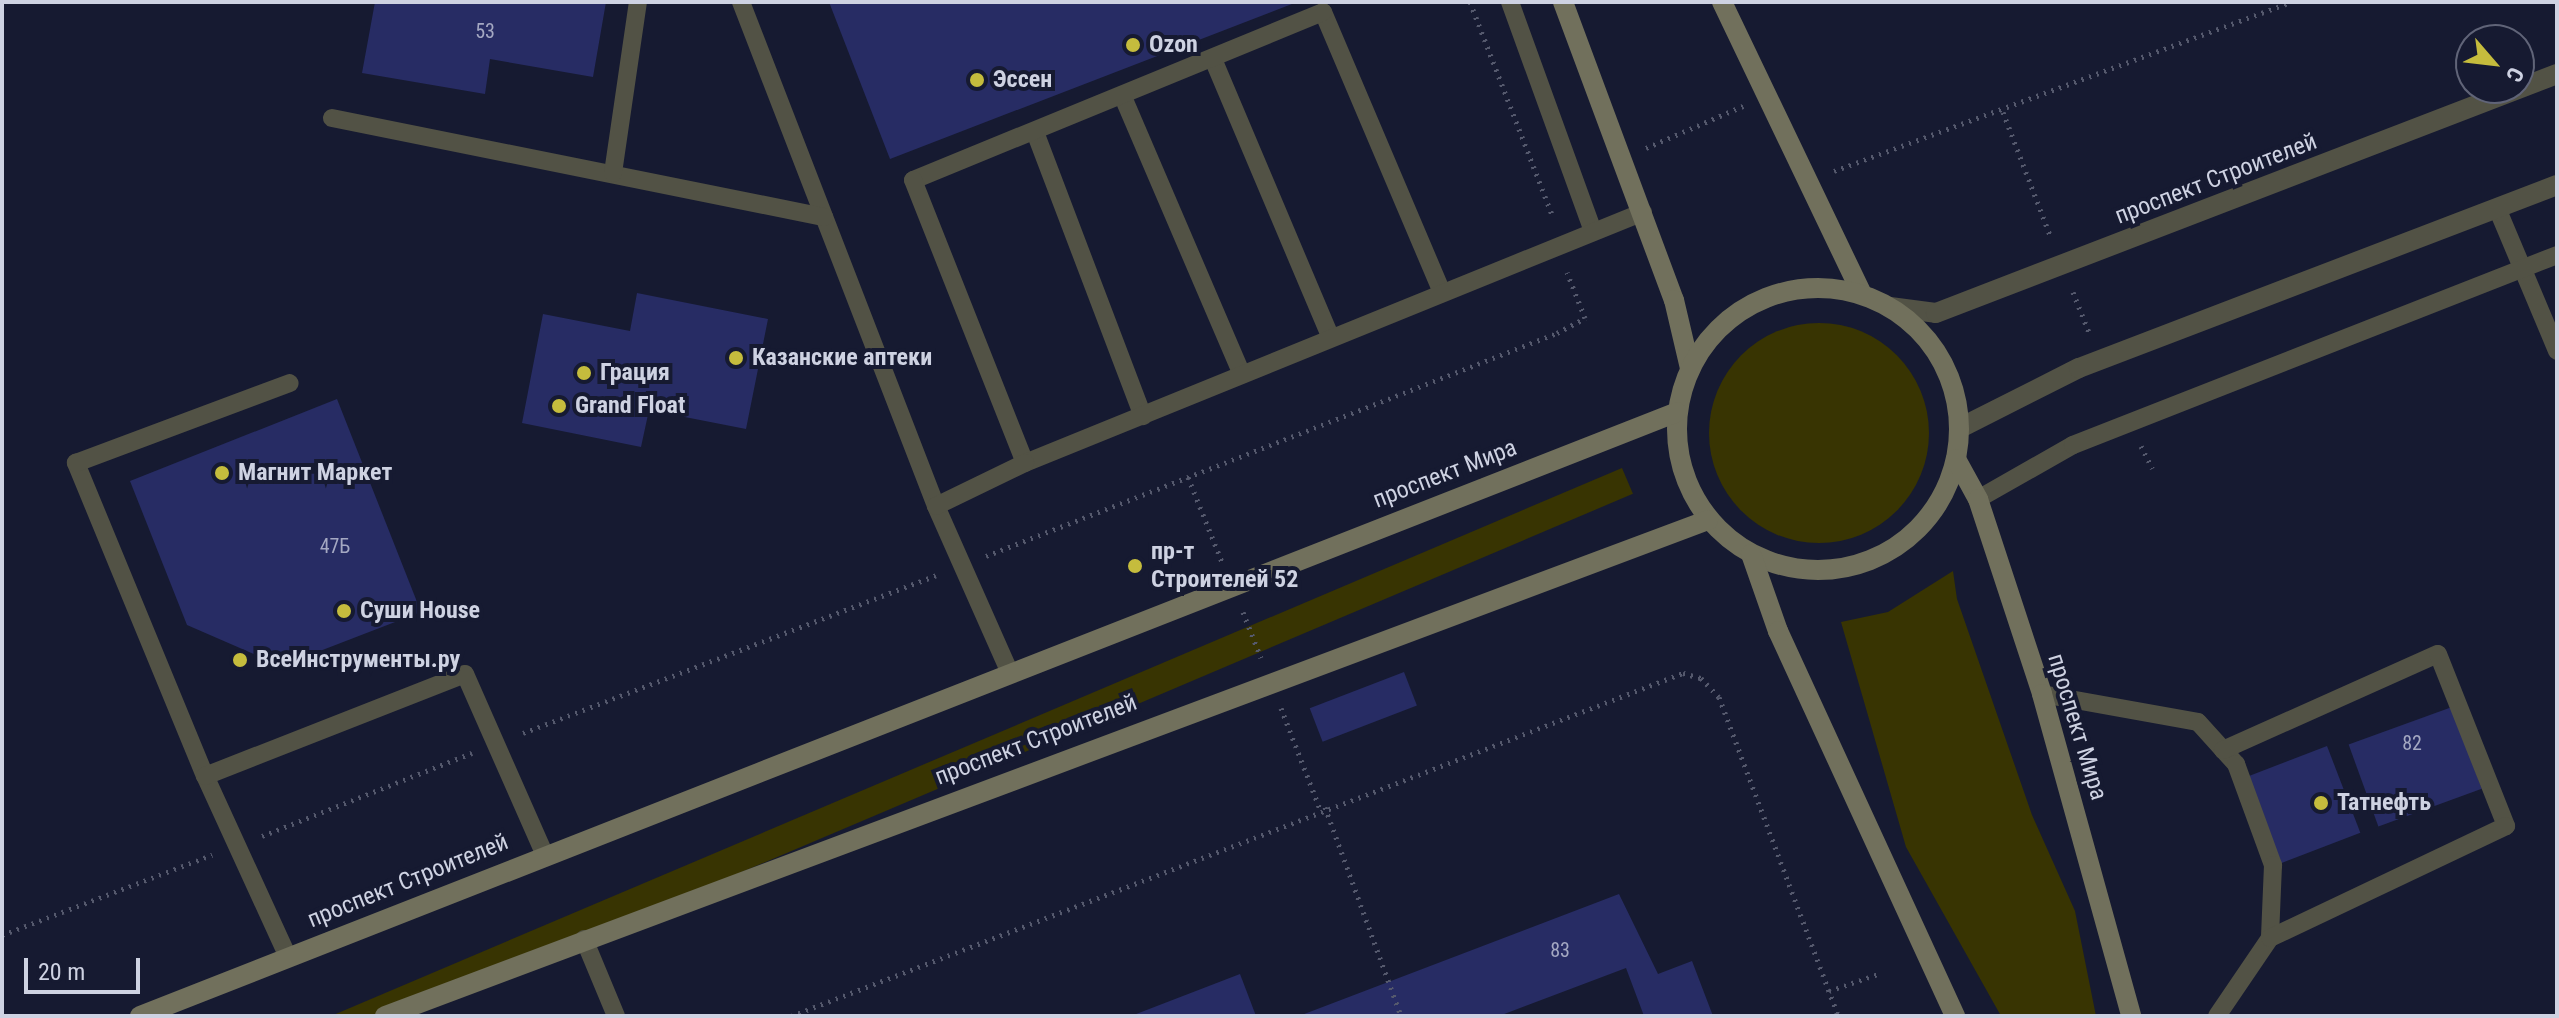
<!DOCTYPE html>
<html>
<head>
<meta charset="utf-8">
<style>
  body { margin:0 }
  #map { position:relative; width:2559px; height:1018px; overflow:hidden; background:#161a31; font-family:"Roboto Condensed",sans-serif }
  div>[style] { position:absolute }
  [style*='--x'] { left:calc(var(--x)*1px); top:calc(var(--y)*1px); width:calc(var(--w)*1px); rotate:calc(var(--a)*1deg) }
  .green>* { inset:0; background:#383402; transform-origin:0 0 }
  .round { border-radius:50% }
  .building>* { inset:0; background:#272c64; transform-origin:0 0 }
  .path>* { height:5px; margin-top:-2.5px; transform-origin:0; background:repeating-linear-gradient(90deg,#55596d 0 2px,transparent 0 8px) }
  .lane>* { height:18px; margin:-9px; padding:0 9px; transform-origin:9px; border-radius:9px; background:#525245 }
  .street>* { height:20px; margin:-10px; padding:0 10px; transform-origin:10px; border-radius:10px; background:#525245 }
  .secondary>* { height:20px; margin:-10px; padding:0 10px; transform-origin:10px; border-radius:10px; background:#71705c }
  .secondary>.ring { margin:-10px; padding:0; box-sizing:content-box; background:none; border:20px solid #71705c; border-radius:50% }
  .dots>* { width:22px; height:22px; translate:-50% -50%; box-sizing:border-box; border:4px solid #161a31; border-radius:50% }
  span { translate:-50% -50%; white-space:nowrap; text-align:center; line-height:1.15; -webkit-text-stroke:8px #161a31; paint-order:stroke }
  .number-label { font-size:20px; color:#a4a8c2 }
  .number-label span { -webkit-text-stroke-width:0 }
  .poi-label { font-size:24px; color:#ced2e2; font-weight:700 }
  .left { translate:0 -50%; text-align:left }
  .street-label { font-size:24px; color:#ced2e2 }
  .frame { position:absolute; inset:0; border:4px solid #ced2e2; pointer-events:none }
  .north { position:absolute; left:2455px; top:24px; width:80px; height:80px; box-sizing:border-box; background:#161a31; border:2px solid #606478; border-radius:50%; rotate:118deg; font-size:22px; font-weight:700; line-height:32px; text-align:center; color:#ced2e2 }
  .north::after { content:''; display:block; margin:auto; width:28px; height:36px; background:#c5bc3d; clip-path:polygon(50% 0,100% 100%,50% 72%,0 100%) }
  .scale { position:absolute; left:24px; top:958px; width:116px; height:36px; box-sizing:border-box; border:4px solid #ced2e2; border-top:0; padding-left:10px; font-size:24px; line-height:28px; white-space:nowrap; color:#ced2e2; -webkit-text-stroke:6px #161a31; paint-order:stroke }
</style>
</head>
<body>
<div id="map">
  <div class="green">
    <div class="round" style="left:1709px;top:323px;width:220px;height:220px"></div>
    <div style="left:1622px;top:468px;width:28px;height:1513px;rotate:67deg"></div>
    <div style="clip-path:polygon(1953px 571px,1957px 599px,2032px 815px,2075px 911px,2096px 1016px,2001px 1016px,1906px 847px,1841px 622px,1888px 612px)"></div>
  </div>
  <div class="building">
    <div style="clip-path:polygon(375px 2px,606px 2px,593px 77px,490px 59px,485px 94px,362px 73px)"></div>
    <div style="clip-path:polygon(829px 2px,1297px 2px,890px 159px)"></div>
    <div style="clip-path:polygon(637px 293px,768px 319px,746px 429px,649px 410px,641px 447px,522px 423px,543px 314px,630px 331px)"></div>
    <div style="clip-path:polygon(337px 399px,421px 612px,281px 666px,187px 625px,130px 481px)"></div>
    <div style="left:1404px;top:672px;width:36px;height:101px;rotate:69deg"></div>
    <div style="left:2452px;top:707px;width:87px;height:110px;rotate:70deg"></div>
    <div style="left:2327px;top:746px;width:93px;height:87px;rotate:69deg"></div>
    <div style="clip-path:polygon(1619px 894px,1658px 974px,1692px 961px,1713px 1016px,1644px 1016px,1626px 968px,1499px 1016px,1299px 1016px)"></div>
    <div style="clip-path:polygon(1240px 974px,1256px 1016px,1131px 1016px)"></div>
  </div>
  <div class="path">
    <div style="--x:1470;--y:2;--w:230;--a:68.9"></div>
    <div style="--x:2003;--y:112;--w:135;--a:69.1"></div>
    <div style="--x:1646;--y:148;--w:106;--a:-23.4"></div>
    <div style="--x:1834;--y:171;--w:486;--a:-20.3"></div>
    <div style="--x:2073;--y:292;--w:46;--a:68.4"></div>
    <div style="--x:2141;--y:446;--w:25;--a:63"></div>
    <div style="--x:1188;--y:477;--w:92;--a:68.2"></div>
    <div style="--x:986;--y:556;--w:613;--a:-21.33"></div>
    <div style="--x:1557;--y:333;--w:32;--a:-28"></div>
    <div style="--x:1585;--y:318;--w:49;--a:-111.4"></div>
    <div style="--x:1243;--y:612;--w:49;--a:68.6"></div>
    <div style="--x:1281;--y:708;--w:108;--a:68.9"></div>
    <div style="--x:523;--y:733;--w:442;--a:-20.9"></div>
    <div style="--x:1325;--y:807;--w:222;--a:70"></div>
    <div style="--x:262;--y:836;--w:226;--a:-21.6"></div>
    <div style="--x:2;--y:935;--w:225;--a:-20.9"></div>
    <div style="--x:1829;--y:991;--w:55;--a:-19.1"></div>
    <div style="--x:791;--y:1016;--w:956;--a:-21.03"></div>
    <div style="--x:1683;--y:673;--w:19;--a:16"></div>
    <div style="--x:1701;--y:678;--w:26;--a:47"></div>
    <div style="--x:1719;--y:697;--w:340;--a:69.5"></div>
  </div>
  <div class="lane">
    <div style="--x:741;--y:2;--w:540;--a:68.85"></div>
    <div style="--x:936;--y:506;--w:180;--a:66.1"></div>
    <div style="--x:1510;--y:2;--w:244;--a:70.1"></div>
    <div style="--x:1213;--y:59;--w:303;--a:67.1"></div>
    <div style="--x:1123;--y:97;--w:302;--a:66.8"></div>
    <div style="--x:332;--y:118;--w:502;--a:11.38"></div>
    <div style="--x:1035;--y:132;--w:304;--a:69.2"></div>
    <div style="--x:613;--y:173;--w:173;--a:-81.7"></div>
    <div style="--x:2497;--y:208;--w:155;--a:67.2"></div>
    <div style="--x:1441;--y:290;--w:302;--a:-113"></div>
    <div style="--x:1323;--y:12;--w:443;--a:157.7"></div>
    <div style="--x:913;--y:180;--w:304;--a:68.4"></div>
    <div style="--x:1025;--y:463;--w:667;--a:-22.1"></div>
    <div style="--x:1978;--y:499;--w:109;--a:-29.6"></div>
    <div style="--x:2073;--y:445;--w:520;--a:-21.43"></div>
    <div style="--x:936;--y:506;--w:99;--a:-25.8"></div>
    <div style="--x:2042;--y:694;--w:158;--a:10.2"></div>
    <div style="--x:2198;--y:722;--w:57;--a:47.9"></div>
    <div style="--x:2236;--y:764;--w:108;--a:69.9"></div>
    <div style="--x:2273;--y:865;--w:73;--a:92.4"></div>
    <div style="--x:2270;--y:938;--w:94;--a:124.2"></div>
    <div style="--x:2223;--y:750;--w:235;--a:-24.1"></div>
    <div style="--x:2438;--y:654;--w:185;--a:68.4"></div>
    <div style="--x:2506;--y:826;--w:261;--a:154.6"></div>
    <div style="--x:205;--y:776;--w:339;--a:-112.4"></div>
    <div style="--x:76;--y:463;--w:228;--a:-20.5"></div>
    <div style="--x:584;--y:939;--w:83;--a:67.4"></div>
    <div style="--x:288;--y:957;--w:199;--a:-114.6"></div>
    <div style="--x:205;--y:776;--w:279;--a:-21.4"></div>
    <div style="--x:465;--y:674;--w:198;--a:66.2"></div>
  </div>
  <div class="street">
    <div style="--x:1890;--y:307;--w:46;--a:7.4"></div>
    <div style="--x:1936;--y:313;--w:665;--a:-21.05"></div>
    <div style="--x:1960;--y:428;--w:133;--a:-26.8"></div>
    <div style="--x:2079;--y:368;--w:512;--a:-20.95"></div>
  </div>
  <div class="secondary">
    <div style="--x:1563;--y:2;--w:318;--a:69.6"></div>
    <div style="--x:1674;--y:300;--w:70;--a:76.8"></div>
    <div style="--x:1722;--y:2;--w:324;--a:64.4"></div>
    <div class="ring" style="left:1677px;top:288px;width:262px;height:262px"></div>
    <div style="--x:1956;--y:459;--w:46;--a:61.2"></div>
    <div style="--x:1978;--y:499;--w:205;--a:71.8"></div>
    <div style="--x:2042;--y:694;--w:334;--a:74.5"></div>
    <div style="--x:1751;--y:554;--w:82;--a:70.7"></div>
    <div style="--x:1778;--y:631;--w:424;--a:65.3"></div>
    <div style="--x:140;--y:1016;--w:1651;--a:-21.45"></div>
    <div style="--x:385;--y:1016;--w:1413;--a:-20.55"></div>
  </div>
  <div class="dots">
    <div style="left:1133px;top:45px;background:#c5bc3d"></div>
    <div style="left:977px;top:80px;background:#c5bc3d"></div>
    <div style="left:736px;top:358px;background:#c5bc3d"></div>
    <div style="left:584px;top:373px;background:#c5bc3d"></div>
    <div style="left:559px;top:406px;background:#c5bc3d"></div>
    <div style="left:222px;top:473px;background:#c5bc3d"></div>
    <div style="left:1135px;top:566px;background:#c5bc3d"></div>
    <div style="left:344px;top:611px;background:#c5bc3d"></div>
    <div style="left:240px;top:660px;background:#c5bc3d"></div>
    <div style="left:2321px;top:803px;background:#c5bc3d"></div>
  </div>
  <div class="number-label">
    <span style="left:485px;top:31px">53</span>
    <span style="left:335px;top:546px">47Б</span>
    <span style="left:2412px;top:743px">82</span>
    <span style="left:1560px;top:950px">83</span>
  </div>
  <div class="poi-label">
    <span class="left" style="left:1149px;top:45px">Ozon</span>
    <span class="left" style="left:993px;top:80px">Эссен</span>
    <span class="left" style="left:752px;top:358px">Казанские аптеки</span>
    <span class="left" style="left:600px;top:373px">Грация</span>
    <span class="left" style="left:575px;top:406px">Grand Float</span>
    <span class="left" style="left:238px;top:473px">Магнит Маркет</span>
    <span class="left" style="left:1151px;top:566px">пр-т<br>Строителей 52</span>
    <span class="left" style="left:360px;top:611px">Суши House</span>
    <span class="left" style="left:256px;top:660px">ВсеИнструменты.ру</span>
    <span class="left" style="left:2337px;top:803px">Татнефть</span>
  </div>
  <div class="street-label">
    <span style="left:2216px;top:179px;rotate:-21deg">проспект Строителей</span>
    <span style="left:1445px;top:474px;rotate:-21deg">проспект Мира</span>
    <span style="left:2077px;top:727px;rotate:73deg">проспект Мира</span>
    <span style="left:1036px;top:740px;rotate:-21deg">проспект Строителей</span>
    <span style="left:408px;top:881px;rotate:-22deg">проспект Строителей</span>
  </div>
  <div class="frame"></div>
  <div class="north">С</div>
  <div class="scale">20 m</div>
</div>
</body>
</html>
